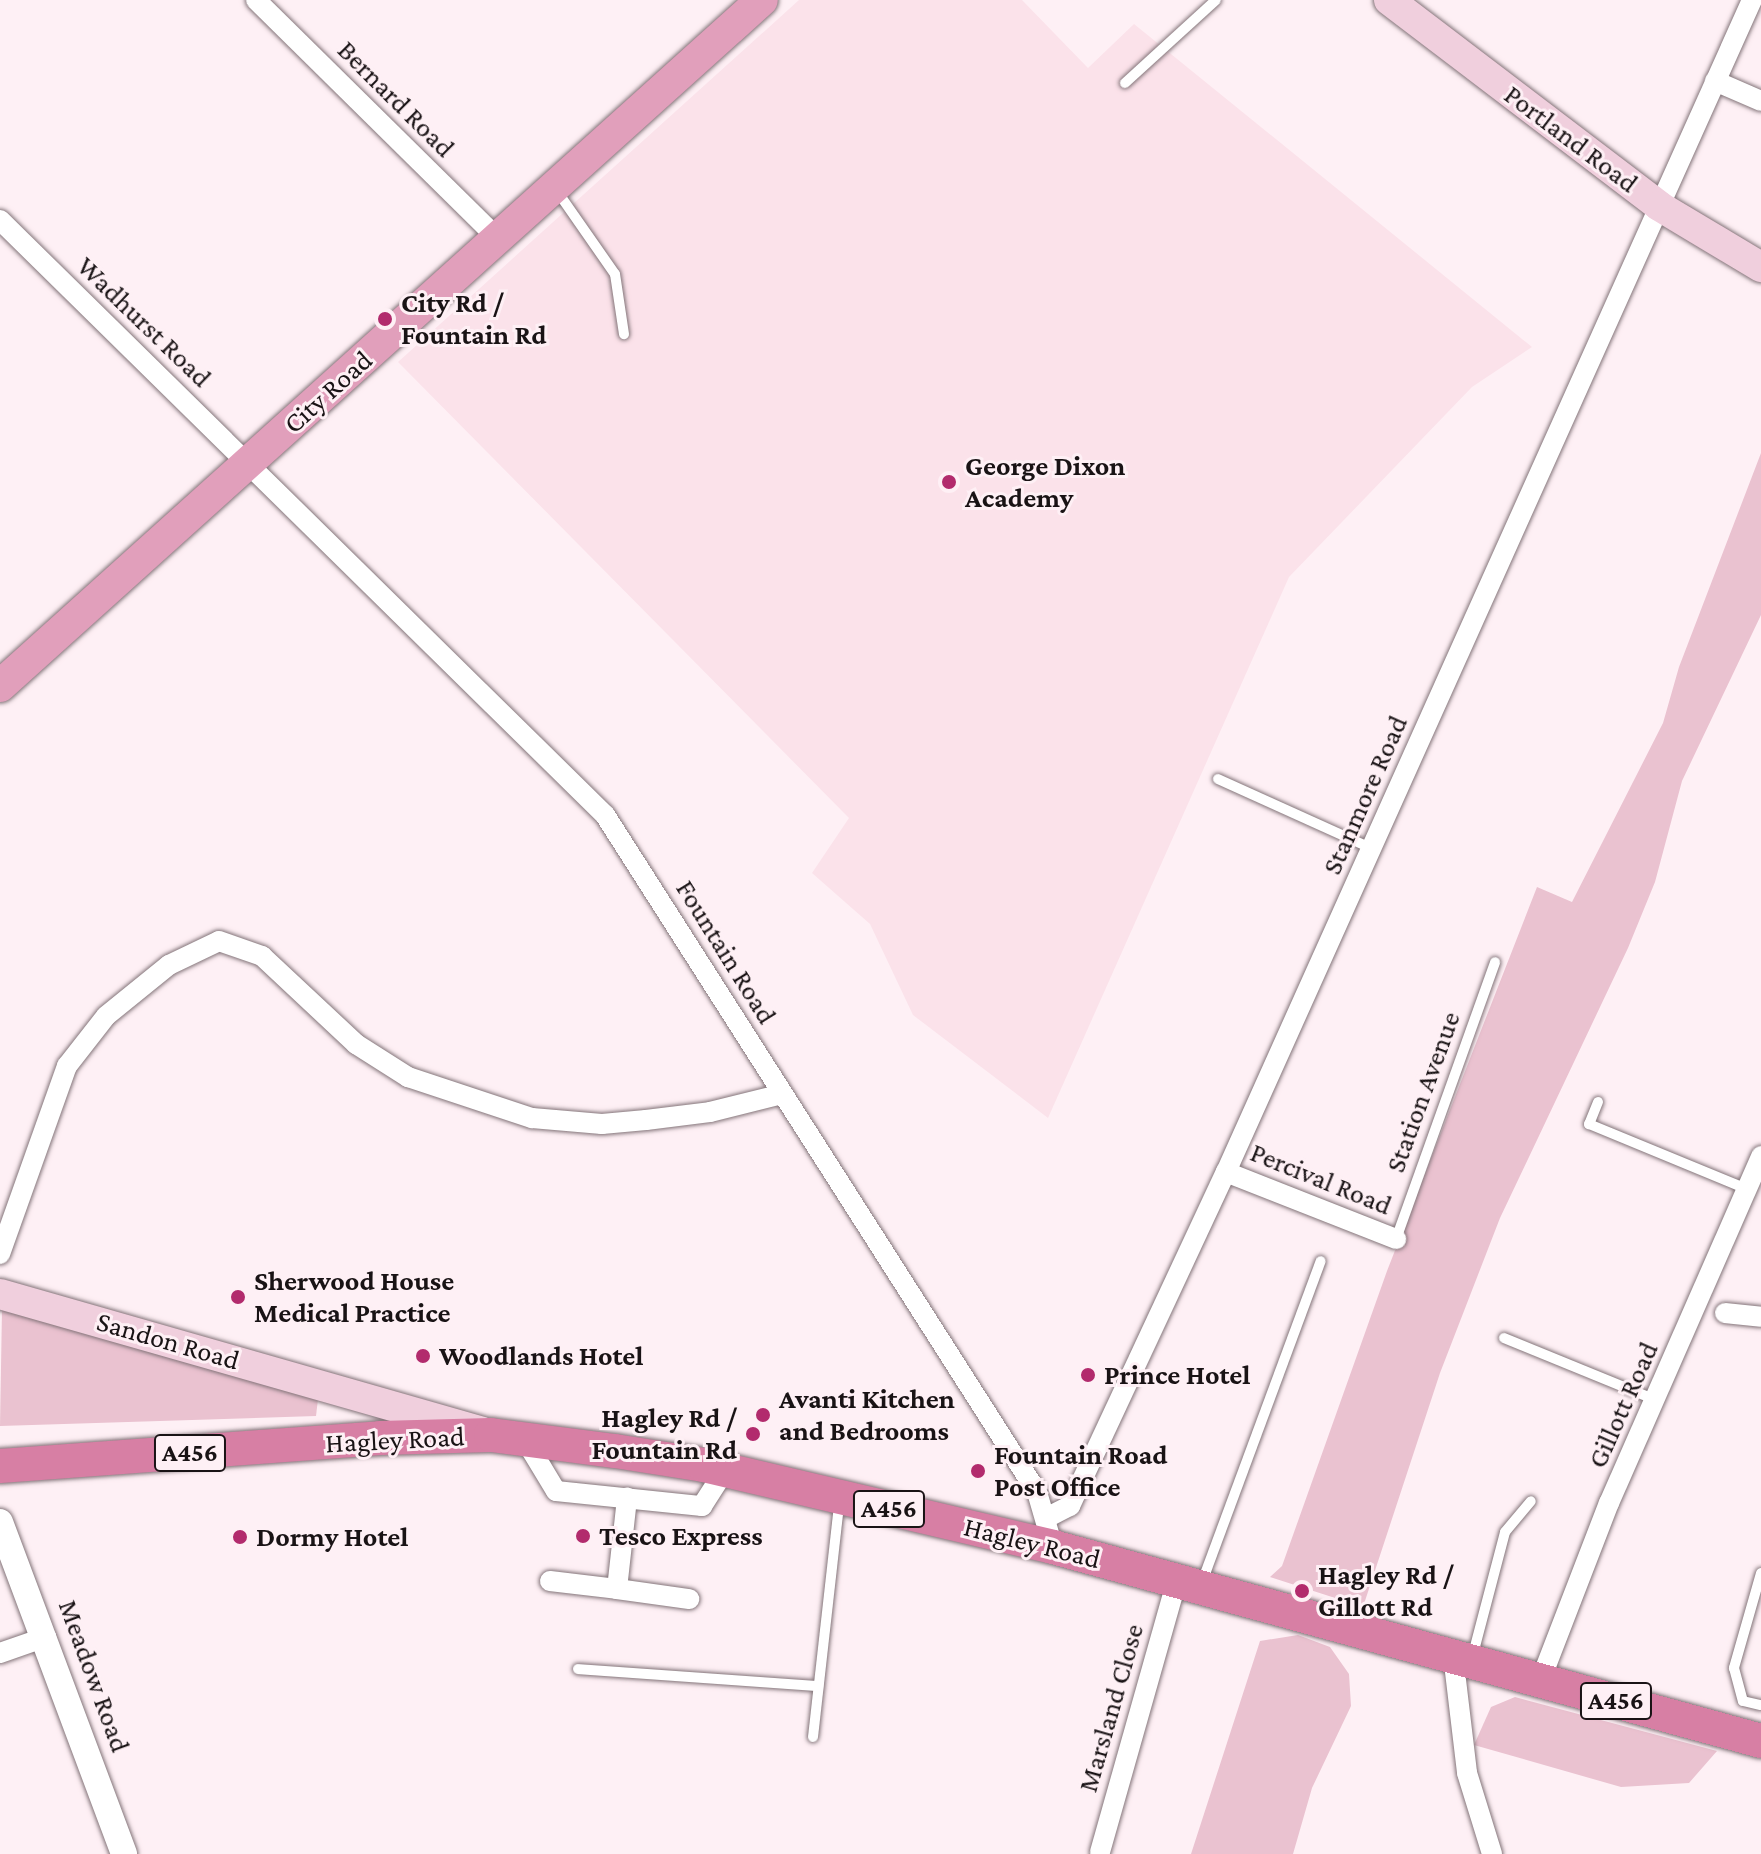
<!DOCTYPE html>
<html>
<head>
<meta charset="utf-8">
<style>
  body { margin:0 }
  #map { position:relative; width:1761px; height:1854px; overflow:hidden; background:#fef0f5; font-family:"Crimson Pro",serif }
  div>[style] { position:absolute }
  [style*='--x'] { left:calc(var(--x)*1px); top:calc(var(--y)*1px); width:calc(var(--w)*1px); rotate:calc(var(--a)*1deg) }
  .built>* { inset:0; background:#fbe2ea }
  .green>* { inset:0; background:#eac2d0 }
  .roads { filter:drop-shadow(0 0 2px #837479) drop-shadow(0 0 2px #837479) }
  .service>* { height:10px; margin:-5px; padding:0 5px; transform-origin:5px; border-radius:5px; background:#fff }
  .minor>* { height:20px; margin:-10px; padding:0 10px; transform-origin:10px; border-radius:10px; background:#fff }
  .tertiary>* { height:26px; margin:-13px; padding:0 13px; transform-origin:13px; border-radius:13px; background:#fff }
  .secondary>* { height:30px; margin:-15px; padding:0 15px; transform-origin:15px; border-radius:15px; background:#f0cfdd }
  .primary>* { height:32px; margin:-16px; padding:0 16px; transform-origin:16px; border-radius:16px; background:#e19fbb }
  .trunk>* { height:34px; margin:-17px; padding:0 17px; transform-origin:17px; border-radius:17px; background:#d77fa4 }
  .dots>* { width:22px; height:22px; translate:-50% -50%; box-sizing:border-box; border:4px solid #fef0f5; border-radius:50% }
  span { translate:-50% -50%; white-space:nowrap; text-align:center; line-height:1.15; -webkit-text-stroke:6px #fef0f5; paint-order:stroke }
  .shield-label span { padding:2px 6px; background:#fef0f5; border:2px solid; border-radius:6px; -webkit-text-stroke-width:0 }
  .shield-label { font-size:26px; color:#191315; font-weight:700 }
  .street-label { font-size:28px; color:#191315 }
  .poi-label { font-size:28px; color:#191315; font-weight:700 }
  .left { translate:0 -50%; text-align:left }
  .right { translate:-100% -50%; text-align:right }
</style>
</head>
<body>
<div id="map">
  <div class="built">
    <div style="clip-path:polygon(799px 0,1022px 0,1088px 68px,1134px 24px,1532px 347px,1472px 387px,1289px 577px,1048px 1118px,913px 1015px,870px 924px,812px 873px,849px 818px,398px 362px)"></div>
  </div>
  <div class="green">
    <div style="clip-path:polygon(1761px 453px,1761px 615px,1682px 781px,1655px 882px,1628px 948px,1500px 1218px,1440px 1373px,1363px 1607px,1270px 1577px,1282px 1566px,1387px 1271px,1537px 887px,1572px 902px,1663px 723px,1679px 667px)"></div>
    <div style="clip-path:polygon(2px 1309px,318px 1399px,316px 1416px,0 1426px)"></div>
    <div style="clip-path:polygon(1298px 1635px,1330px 1647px,1349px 1674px,1351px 1706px,1312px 1788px,1293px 1854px,1191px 1854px,1260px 1641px)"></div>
    <div style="clip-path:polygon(1515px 1697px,1717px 1751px,1689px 1783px,1621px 1787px,1474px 1745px,1491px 1707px)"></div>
  </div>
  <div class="roads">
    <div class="service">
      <div style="--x:1125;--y:83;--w:123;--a:-42.4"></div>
      <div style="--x:557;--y:191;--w:101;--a:55.1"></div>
      <div style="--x:615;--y:274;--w:61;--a:81.5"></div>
      <div style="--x:1218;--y:779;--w:168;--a:24.3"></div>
      <div style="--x:1598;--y:1102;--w:24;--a:112"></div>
      <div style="--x:1589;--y:1124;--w:171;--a:22.4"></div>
      <div style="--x:1396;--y:1239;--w:294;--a:-70.3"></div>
      <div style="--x:1504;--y:1338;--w:164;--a:22.2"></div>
      <div style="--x:1761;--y:1573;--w:99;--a:105.9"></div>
      <div style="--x:1734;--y:1668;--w:34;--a:75"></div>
      <div style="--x:1743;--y:1701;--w:18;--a:13"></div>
      <div style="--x:1202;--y:1582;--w:342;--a:-69.7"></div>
      <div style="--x:1472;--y:1658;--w:130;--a:-75.3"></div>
      <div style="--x:1505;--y:1532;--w:40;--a:-50"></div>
      <div style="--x:578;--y:1669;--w:241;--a:4.1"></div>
      <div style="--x:813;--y:1737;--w:234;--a:-83.6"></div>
    </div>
    <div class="minor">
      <div style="--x:256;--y:0;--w:339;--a:44.6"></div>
      <div style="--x:1715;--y:81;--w:50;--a:23.5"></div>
      <div style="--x:0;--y:220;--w:849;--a:44.52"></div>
      <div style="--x:605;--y:815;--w:803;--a:57.46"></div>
      <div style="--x:1037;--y:1492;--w:57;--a:73.8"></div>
      <div style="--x:1226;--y:1172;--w:183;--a:21.5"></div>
      <div style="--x:0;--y:1254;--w:200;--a:-70.4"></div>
      <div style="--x:67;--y:1066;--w:63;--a:-52"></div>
      <div style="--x:106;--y:1016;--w:81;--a:-39"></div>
      <div style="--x:169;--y:965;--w:55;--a:-25.6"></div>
      <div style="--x:219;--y:941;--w:46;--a:19.2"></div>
      <div style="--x:262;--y:956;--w:129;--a:43.1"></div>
      <div style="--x:356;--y:1044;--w:62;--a:32.4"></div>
      <div style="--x:408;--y:1077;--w:131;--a:18.3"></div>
      <div style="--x:532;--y:1118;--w:70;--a:4.9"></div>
      <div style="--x:602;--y:1124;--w:44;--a:-5.2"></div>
      <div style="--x:646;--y:1120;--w:64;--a:-7.1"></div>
      <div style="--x:710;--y:1112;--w:74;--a:-14"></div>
      <div style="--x:1725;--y:1313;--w:36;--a:6"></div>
      <div style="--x:524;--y:1438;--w:62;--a:58.9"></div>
      <div style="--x:556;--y:1491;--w:147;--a:5.9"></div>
      <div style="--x:702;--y:1506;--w:43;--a:-57.4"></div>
      <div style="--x:1048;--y:1517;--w:25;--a:-27"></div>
      <div style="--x:1070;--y:1506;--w:369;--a:-65"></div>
      <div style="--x:1226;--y:1172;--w:1285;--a:-65.83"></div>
      <div style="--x:550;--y:1581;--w:67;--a:6.8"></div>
      <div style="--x:617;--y:1589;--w:92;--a:-83.7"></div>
      <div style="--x:617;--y:1589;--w:73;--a:7.9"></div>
      <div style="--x:0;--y:1653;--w:49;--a:-19.2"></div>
      <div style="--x:1453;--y:1655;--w:119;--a:83.2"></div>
      <div style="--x:1467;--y:1773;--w:85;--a:72.8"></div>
      <div style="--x:1541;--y:1679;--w:189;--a:-68.9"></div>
      <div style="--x:1609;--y:1503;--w:379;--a:-66.3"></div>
      <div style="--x:1100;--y:1852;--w:283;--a:-74.2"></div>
    </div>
    <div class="tertiary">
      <div style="--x:0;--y:1522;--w:354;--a:69.5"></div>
    </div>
    <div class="secondary">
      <div style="--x:1389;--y:0;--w:340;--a:37.3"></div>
      <div style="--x:1659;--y:206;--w:119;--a:30.9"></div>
      <div style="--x:0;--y:1294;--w:502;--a:15.95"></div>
    </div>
    <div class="primary">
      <div style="--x:0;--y:686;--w:1025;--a:-42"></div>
    </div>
    <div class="trunk">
      <div style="--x:0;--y:1466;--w:381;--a:-4.2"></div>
      <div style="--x:380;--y:1438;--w:111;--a:-1.5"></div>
      <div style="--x:491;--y:1435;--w:125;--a:7.4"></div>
      <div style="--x:615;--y:1451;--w:90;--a:8.9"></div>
      <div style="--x:704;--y:1465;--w:359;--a:13.2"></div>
      <div style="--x:1053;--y:1547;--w:734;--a:15.32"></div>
    </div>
  </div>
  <div class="dots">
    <div style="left:385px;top:319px;background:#b22b6d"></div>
    <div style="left:949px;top:482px;background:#b22b6d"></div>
    <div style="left:238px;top:1297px;background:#b22b6d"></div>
    <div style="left:423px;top:1356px;background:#b22b6d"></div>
    <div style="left:1088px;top:1375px;background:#b22b6d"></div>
    <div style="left:763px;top:1415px;background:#b22b6d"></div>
    <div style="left:753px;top:1434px;background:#b22b6d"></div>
    <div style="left:978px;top:1471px;background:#b22b6d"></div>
    <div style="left:583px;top:1536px;background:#b22b6d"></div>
    <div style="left:240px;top:1537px;background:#b22b6d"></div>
    <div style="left:1302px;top:1591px;background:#b22b6d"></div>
  </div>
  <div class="shield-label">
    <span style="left:190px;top:1453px">A456</span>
    <span style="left:889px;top:1509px">A456</span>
    <span style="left:1616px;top:1701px">A456</span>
  </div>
  <div class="street-label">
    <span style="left:396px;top:99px;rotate:45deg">Bernard Road</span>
    <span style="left:1571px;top:139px;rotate:37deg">Portland Road</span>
    <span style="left:144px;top:322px;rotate:44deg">Wadhurst Road</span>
    <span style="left:328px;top:392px;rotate:-42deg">City Road</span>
    <span style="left:1365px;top:795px;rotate:-66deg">Stanmore Road</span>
    <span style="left:726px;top:952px;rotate:58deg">Fountain Road</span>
    <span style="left:1423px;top:1092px;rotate:-70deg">Station Avenue</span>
    <span style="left:1321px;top:1179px;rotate:22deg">Percival Road</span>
    <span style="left:168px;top:1341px;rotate:16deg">Sandon Road</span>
    <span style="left:1623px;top:1405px;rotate:-66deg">Gillott Road</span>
    <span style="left:395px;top:1440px;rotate:-3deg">Hagley Road</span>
    <span style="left:1032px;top:1543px;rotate:14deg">Hagley Road</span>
    <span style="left:94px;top:1676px;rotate:70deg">Meadow Road</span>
    <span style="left:1111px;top:1708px;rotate:-74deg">Marsland Close</span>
  </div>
  <div class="poi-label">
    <span class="left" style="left:401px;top:319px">City Rd /<br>Fountain Rd</span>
    <span class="left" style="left:965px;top:482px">George Dixon<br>Academy</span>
    <span class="left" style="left:254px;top:1297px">Sherwood House<br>Medical Practice</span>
    <span class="left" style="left:439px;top:1356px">Woodlands Hotel</span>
    <span class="left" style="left:1104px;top:1375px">Prince Hotel</span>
    <span class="left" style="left:779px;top:1415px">Avanti Kitchen<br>and Bedrooms</span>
    <span class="right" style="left:737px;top:1434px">Hagley Rd /<br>Fountain Rd</span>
    <span class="left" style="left:994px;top:1471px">Fountain Road<br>Post Office</span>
    <span class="left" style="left:599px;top:1536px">Tesco Express</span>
    <span class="left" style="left:256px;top:1537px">Dormy Hotel</span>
    <span class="left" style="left:1318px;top:1591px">Hagley Rd /<br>Gillott Rd</span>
  </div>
</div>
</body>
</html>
